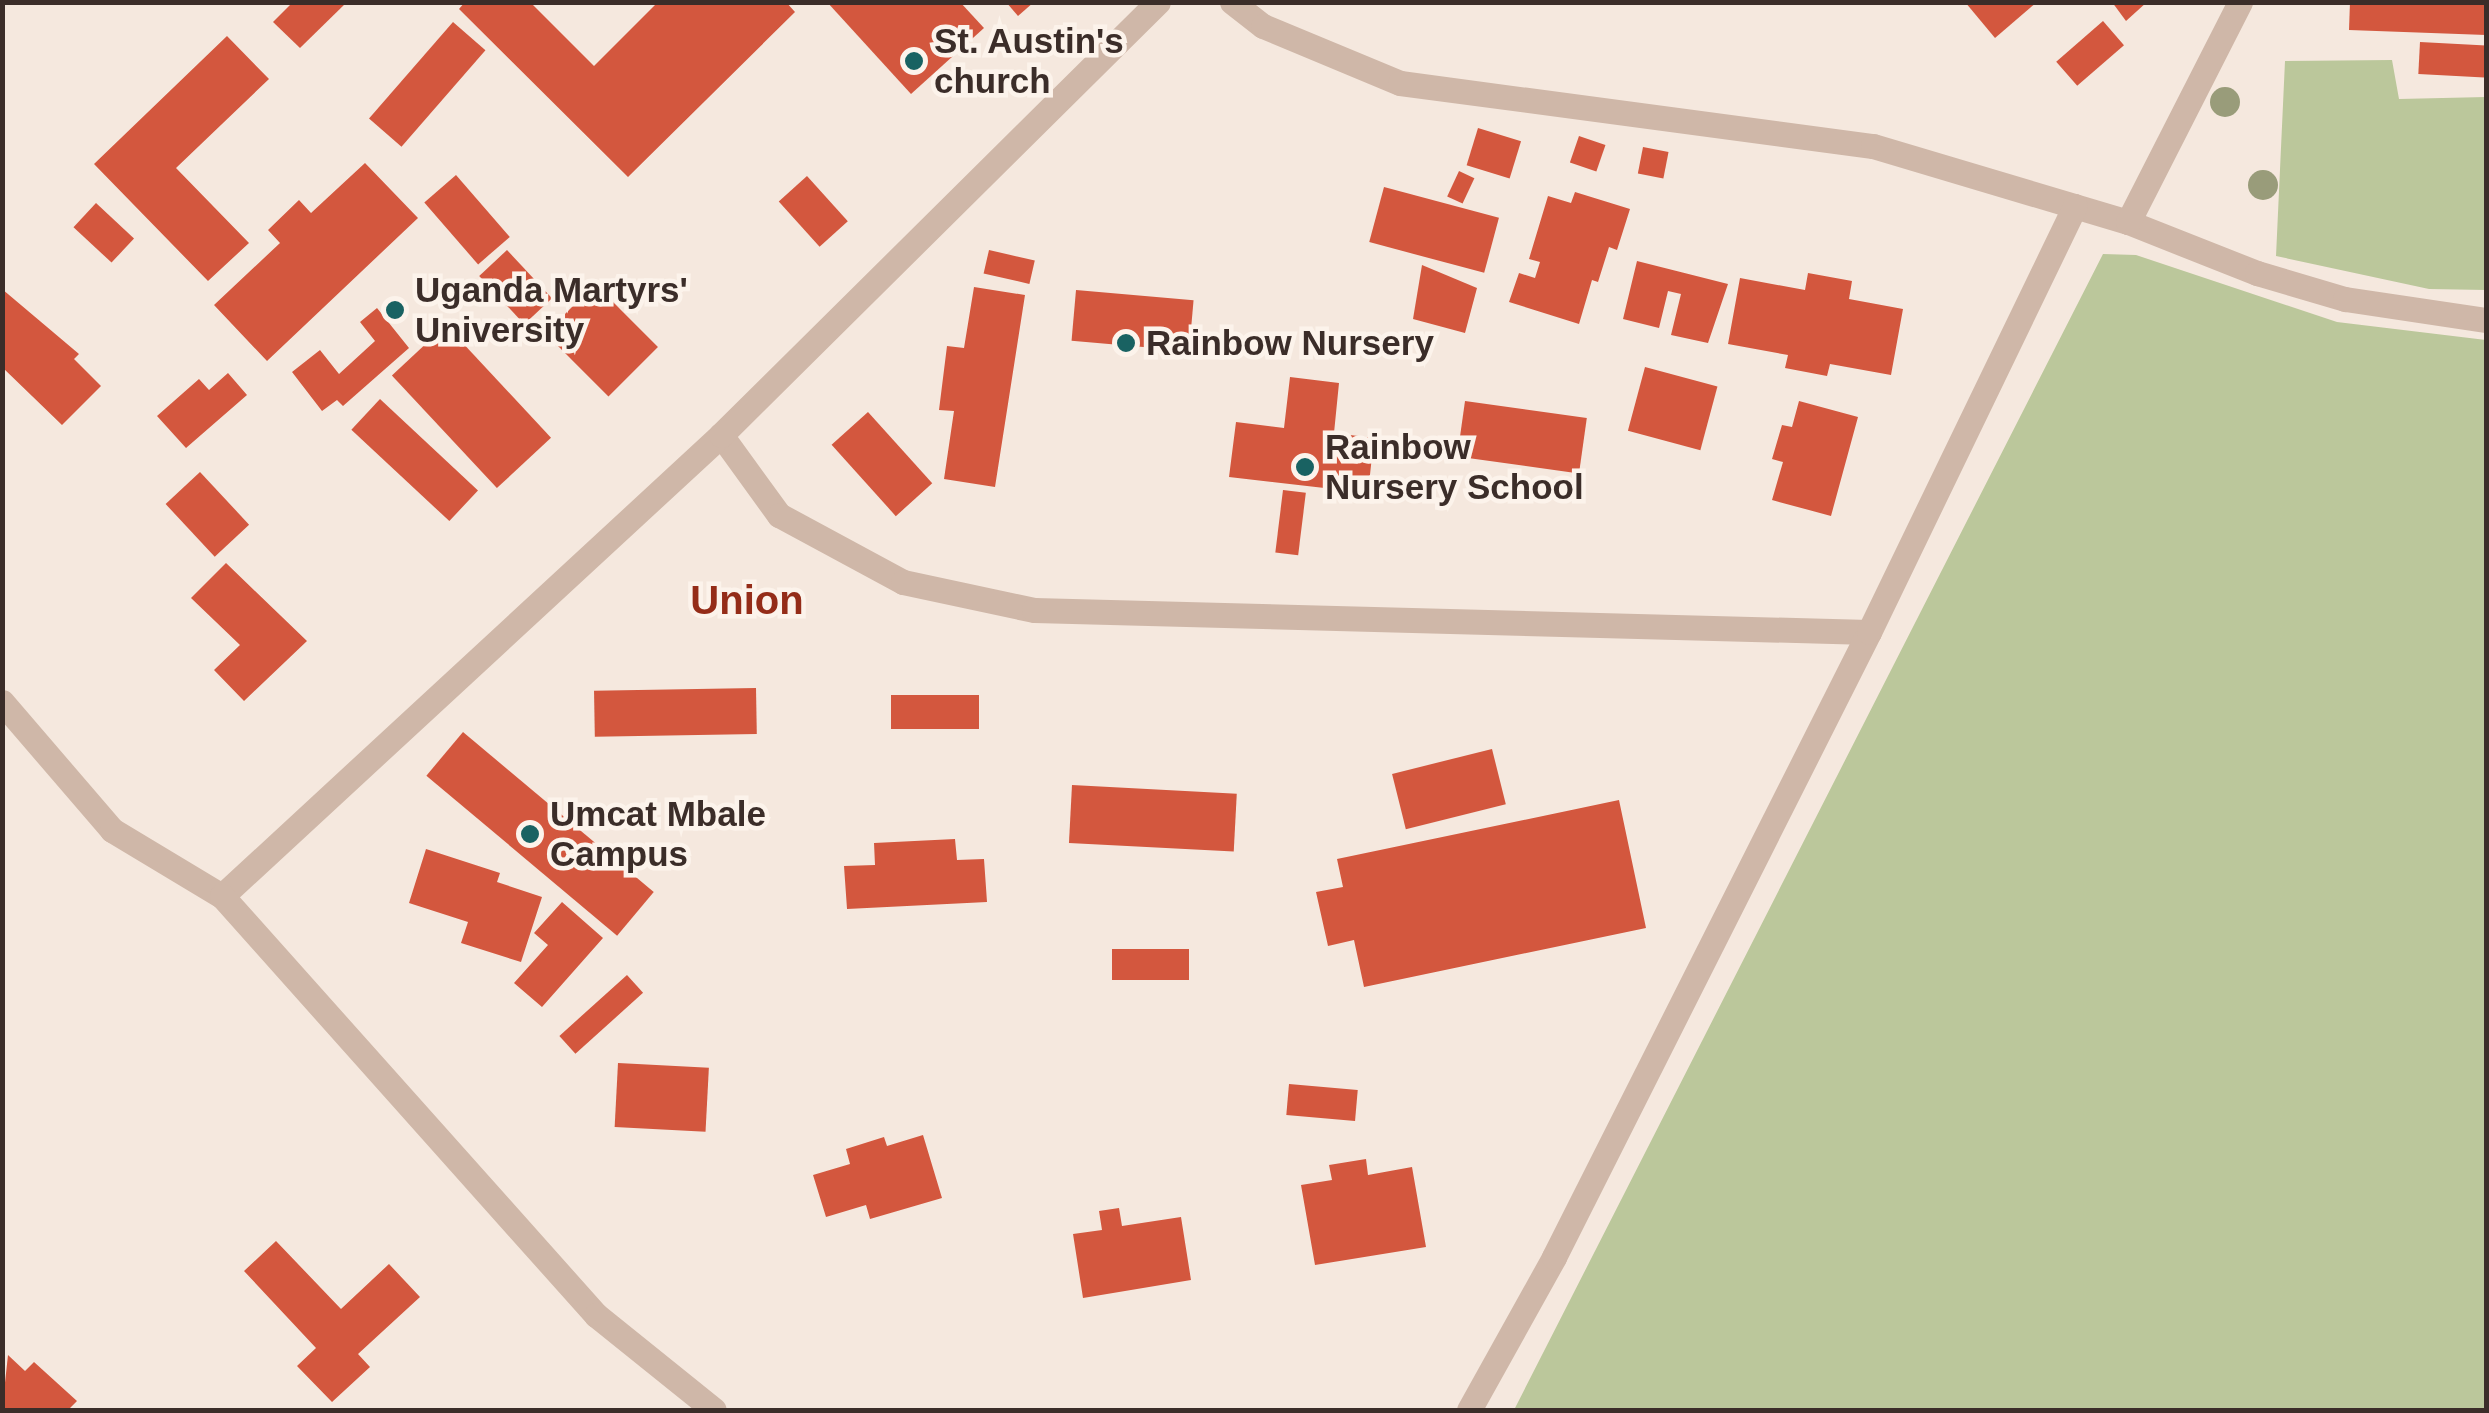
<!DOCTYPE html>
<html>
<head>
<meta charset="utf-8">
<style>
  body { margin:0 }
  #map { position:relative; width:2489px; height:1413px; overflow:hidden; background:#f5e8de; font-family:Arial,sans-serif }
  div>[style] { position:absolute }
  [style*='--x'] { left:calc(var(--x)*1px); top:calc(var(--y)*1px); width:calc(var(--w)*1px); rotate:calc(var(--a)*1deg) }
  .green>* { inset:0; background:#bbc79b }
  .building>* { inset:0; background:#d3573e; transform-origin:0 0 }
  .minor>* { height:25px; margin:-12.5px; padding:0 12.5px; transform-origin:12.5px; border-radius:12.5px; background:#cfb7a8 }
  .trees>* { width:30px; height:30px; margin:-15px; border-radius:50%; background:#999c7a }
  .dots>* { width:28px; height:28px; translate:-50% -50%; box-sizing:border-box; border:5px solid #fcf3eb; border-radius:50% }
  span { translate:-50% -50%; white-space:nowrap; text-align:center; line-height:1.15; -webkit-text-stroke:9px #fcf3eb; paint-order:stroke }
  .poi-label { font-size:35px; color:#3b2d29; font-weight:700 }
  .left { translate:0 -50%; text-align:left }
  .quarter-label { font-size:40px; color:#942c18; font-weight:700 }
  .frame { position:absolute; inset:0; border:5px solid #3b2d29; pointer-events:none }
</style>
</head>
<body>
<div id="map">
  <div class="green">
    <div style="clip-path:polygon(2392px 60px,2399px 99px,2486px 97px,2486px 290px,2429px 289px,2276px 256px,2285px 61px)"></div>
    <div style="clip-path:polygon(2103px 254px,2136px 255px,2337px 322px,2486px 340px,2486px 1410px,1514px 1410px)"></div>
  </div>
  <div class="building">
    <div style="clip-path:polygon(293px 2px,347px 2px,300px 48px,273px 22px)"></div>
    <div style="clip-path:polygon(465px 2px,530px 2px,594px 66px,658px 2px,786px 2px,795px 12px,628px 177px,459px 9px)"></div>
    <div style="clip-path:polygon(827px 2px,960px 2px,984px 28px,911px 94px)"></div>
    <div style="clip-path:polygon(1006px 2px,1034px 2px,1018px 16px)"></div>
    <div style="clip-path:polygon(1965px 2px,2037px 2px,1995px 38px)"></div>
    <div style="clip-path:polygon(2112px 2px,2147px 2px,2126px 21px)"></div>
    <div style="clip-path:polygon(2350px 2px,2486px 2px,2486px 35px,2349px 30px)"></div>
    <div style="left:2103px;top:21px;width:32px;height:62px;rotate:49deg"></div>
    <div style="left:453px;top:22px;width:43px;height:128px;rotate:41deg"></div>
    <div style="clip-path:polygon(227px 36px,269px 79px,176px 168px,249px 243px,208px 281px,94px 164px)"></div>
    <div style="left:2420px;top:42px;width:66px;height:32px;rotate:3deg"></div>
    <div style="left:1478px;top:128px;width:45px;height:39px;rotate:17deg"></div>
    <div style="left:1579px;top:136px;width:28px;height:28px;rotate:19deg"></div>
    <div style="left:1643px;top:147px;width:26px;height:27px;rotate:11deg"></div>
    <div style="clip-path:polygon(365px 163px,418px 218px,267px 361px,214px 305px,280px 243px,268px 230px,299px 200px,311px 213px)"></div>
    <div style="left:1459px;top:171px;width:17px;height:28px;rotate:25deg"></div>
    <div style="left:456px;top:175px;width:82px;height:42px;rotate:49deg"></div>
    <div style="left:807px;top:176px;width:61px;height:38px;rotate:48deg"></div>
    <div style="left:1384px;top:187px;width:119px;height:57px;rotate:15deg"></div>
    <div style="clip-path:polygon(1575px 192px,1630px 209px,1617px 250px,1609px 247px,1598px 282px,1592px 280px,1579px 324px,1509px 302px,1519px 273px,1535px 278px,1540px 262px,1529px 259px,1548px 196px,1571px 203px)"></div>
    <div style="left:96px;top:203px;width:52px;height:33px;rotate:43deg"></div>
    <div style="left:507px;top:250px;width:66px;height:38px;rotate:47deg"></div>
    <div style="left:989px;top:250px;width:47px;height:24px;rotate:13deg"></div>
    <div style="clip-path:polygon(1637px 261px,1728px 284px,1708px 343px,1671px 335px,1681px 294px,1668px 291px,1659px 328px,1623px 319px)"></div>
    <div style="clip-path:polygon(1422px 265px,1477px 288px,1465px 333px,1413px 319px)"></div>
    <div style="clip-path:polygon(1808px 273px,1852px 281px,1849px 299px,1903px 309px,1891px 375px,1830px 364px,1827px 376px,1785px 368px,1788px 355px,1728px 344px,1740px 278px,1805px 290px)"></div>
    <div style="left:595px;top:284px;width:89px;height:70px;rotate:45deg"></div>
    <div style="clip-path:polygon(974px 287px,1025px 295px,995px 487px,944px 479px,954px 411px,939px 410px,947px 346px,964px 348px)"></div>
    <div style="clip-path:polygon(2px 289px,79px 354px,74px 359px,101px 386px,62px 425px,2px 367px)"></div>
    <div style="left:1076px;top:290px;width:118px;height:51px;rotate:5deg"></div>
    <div style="clip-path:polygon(377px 308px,409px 348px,343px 406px,337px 400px,322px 411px,292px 372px,320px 350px,339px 374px,375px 341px,360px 322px)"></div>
    <div style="left:446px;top:325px;width:154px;height:74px;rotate:47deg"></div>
    <div style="left:1645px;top:367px;width:75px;height:66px;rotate:15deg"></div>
    <div style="clip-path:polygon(228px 373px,247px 395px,186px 448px,157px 416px,199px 379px,209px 390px)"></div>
    <div style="clip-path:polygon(1290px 377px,1339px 383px,1334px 433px,1374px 438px,1368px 493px,1229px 477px,1236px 422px,1284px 428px)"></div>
    <div style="left:380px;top:399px;width:134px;height:42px;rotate:43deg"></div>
    <div style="left:1465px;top:401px;width:123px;height:56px;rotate:8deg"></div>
    <div style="clip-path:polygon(1799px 401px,1858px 417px,1831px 516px,1772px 500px,1783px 462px,1772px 459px,1782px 425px,1792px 427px)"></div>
    <div style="left:868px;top:412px;width:96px;height:49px;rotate:48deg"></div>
    <div style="left:200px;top:472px;width:72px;height:47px;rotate:47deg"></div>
    <div style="left:1283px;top:490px;width:23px;height:63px;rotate:7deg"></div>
    <div style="clip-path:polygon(226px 563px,307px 641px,244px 701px,214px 670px,240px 645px,191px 598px)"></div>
    <div style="left:756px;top:688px;width:46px;height:162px;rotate:89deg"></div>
    <div style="left:891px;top:695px;width:88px;height:34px"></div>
    <div style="left:463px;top:732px;width:249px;height:57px;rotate:40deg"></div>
    <div style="left:1492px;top:749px;width:57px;height:103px;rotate:76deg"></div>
    <div style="left:1072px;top:785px;width:165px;height:58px;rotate:3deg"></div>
    <div style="clip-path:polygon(1619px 800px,1646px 928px,1364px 987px,1354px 940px,1328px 946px,1316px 892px,1343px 887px,1337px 859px)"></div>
    <div style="clip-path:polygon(955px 839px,957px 860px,984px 859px,987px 902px,847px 909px,844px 866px,875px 865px,874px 843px)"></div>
    <div style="clip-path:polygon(426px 849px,500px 873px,497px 882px,542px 897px,521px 962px,461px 943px,468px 922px,409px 903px)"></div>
    <div style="clip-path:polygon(562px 902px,603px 938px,542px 1007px,514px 983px,548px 945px,534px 933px)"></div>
    <div style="left:1112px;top:949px;width:77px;height:31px"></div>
    <div style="left:627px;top:975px;width:24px;height:91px;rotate:48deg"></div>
    <div style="left:618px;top:1063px;width:91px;height:64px;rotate:3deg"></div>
    <div style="left:1289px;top:1084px;width:69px;height:31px;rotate:5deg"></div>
    <div style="clip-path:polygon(923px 1135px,942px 1198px,870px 1219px,866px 1205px,826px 1217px,813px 1175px,850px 1164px,846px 1149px,884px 1137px,887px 1146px)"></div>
    <div style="clip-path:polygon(1366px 1159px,1368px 1175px,1412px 1167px,1426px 1247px,1315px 1265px,1301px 1185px,1332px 1180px,1329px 1165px)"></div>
    <div style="clip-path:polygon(1119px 1208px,1122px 1226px,1181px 1217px,1191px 1280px,1083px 1298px,1073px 1234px,1102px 1230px,1099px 1211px)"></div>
    <div style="clip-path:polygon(276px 1241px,341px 1309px,389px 1264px,420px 1297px,358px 1354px,370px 1367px,332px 1402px,297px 1366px,316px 1348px,244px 1271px)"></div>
    <div style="clip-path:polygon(8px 1355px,25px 1371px,34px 1362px,77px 1401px,68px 1410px,2px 1410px)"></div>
  </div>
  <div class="minor">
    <div style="--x:1232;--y:2;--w:39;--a:38"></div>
    <div style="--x:1263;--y:26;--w:148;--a:22.6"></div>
    <div style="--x:1400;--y:83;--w:477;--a:7.6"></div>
    <div style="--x:1873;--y:146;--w:266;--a:16.6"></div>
    <div style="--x:2128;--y:222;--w:139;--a:21.6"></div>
    <div style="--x:2257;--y:273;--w:92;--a:16.5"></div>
    <div style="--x:2345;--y:299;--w:143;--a:8.5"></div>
    <div style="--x:2128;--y:222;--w:247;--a:-63"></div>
    <div style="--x:721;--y:435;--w:99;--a:54.1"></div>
    <div style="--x:779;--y:515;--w:141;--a:28.4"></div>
    <div style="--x:903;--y:582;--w:134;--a:12.1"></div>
    <div style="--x:1034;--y:610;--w:835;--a:1.51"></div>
    <div style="--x:2;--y:702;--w:169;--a:49.3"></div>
    <div style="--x:112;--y:830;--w:128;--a:31"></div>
    <div style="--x:222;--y:896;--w:679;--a:-42.73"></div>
    <div style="--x:721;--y:435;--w:615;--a:-44.74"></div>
    <div style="--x:222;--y:896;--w:562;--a:48.25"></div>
    <div style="--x:596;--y:1315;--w:151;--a:38.8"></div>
    <div style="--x:1469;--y:1410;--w:175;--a:-60.9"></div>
    <div style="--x:1554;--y:1257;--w:700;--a:-63.25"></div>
    <div style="--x:1869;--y:632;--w:473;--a:-64.2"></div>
  </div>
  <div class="trees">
    <div style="left:2225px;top:102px"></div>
    <div style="left:2263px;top:185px"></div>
  </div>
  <div class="dots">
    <div style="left:914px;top:61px;background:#196262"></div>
    <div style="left:395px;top:310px;background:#196262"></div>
    <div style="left:1126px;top:343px;background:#196262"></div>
    <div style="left:1305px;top:467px;background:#196262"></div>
    <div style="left:530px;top:834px;background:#196262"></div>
  </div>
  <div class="poi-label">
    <span class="left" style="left:934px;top:61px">St. Austin's<br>church</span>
    <span class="left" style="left:415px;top:310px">Uganda Martyrs'<br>University</span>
    <span class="left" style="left:1146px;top:343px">Rainbow Nursery</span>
    <span class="left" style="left:1325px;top:467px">Rainbow<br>Nursery School</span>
    <span class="left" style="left:550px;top:834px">Umcat Mbale<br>Campus</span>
  </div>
  <div class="quarter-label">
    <span style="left:747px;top:600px">Union</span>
  </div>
  <div class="frame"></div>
</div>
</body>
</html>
